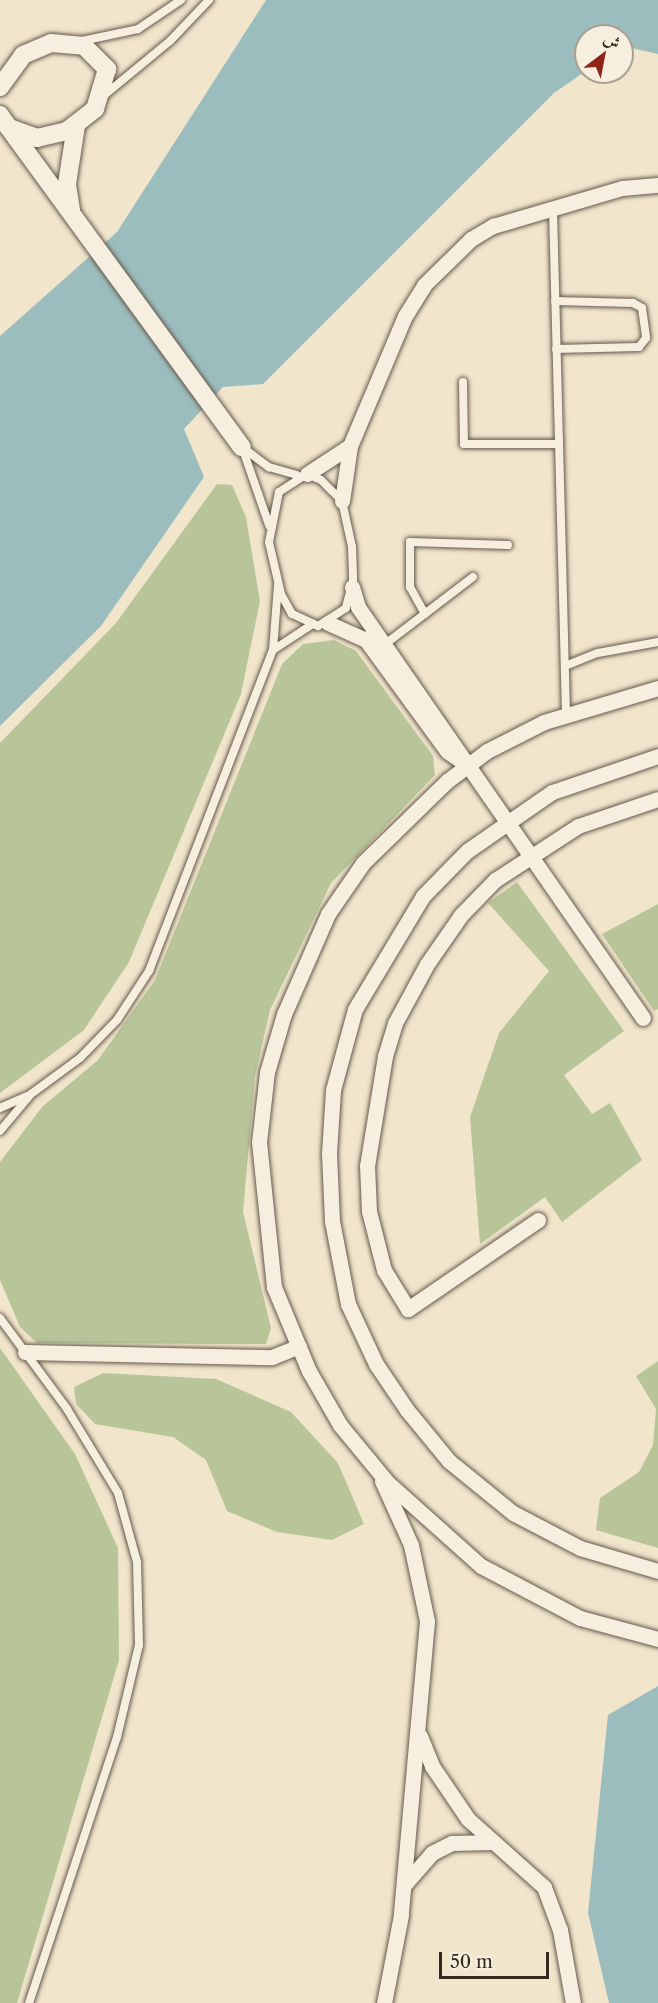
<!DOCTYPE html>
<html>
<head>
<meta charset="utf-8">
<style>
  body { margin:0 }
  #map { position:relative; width:658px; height:2003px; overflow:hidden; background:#f1e5cc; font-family:"Libre Caslon Text",Amiri,serif }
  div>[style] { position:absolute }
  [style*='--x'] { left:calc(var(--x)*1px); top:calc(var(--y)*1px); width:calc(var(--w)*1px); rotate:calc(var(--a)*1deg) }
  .green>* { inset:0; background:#b8c599 }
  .water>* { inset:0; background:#9cbdbe }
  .roads { filter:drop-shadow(0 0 2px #65594b) drop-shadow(0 0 2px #65594b) }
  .service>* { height:8px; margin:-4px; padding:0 4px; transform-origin:4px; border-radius:4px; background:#f6eede }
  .minor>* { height:15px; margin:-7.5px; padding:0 7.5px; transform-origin:7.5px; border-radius:7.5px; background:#f6eede }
  .tertiary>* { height:18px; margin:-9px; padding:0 9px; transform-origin:9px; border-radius:9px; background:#f6eede }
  span { translate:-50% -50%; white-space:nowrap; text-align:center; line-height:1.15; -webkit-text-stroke:4.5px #f6eede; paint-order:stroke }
  .north { position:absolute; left:574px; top:24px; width:60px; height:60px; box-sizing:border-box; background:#f6eede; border:2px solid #a9a092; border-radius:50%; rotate:32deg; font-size:16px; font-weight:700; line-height:24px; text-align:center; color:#362a20 }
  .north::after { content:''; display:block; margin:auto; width:21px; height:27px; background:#8f2418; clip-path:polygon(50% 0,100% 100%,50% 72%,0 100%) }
  .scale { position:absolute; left:439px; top:1952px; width:110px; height:27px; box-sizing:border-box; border:3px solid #362a20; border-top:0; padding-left:8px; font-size:18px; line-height:21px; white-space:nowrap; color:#362a20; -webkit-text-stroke:4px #f6eede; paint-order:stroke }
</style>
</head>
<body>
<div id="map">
  <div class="green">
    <div style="clip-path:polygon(217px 484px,232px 485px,246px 517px,260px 601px,241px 694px,129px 962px,84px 1030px,0 1093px,0 743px,116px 623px)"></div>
    <div style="clip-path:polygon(334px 640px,356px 651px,433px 756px,435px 775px,331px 883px,270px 1010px,255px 1076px,243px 1212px,271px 1328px,266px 1344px,37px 1343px,20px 1327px,0 1280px,0 1162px,42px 1107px,98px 1060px,155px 980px,282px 664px,303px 644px)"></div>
    <div style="clip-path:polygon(517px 882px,624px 1031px,564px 1075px,592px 1114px,610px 1103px,642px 1160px,562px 1222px,545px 1197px,480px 1244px,470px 1117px,499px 1033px,549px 971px,488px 903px)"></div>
    <div style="clip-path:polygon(658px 904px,658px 1009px,654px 1011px,602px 934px)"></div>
    <div style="clip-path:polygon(0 1348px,75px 1454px,118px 1548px,119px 1660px,17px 2003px,0 2003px)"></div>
    <div style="clip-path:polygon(658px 1361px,658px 1548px,596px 1530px,600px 1498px,639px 1472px,653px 1445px,656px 1409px,636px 1376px)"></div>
    <div style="clip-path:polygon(103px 1373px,216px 1379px,291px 1412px,338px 1463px,364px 1524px,332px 1540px,277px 1532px,227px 1511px,206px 1460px,173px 1437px,95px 1424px,76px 1404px,74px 1387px)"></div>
  </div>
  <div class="water">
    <div style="clip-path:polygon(266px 0,658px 0,658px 54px,622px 46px,622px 36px,586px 36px,586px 71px,554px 93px,263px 384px,223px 387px,184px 429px,204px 477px,101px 626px,0 726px,0 336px,117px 232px)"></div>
    <div style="clip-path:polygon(658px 1686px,658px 2003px,609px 2003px,588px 1913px,608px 1715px)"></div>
  </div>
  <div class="roads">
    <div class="service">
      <div style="--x:82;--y:41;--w:57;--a:-12.1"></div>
      <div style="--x:138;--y:29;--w:52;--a:-34"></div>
      <div style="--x:102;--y:97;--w:88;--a:-39.5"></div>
      <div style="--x:170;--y:41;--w:57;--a:-46.4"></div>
      <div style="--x:553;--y:210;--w:504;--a:88.52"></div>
      <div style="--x:555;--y:301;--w:78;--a:1.5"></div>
      <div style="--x:633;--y:303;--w:10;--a:29"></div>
      <div style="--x:642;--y:308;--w:30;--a:82"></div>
      <div style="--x:646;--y:338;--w:11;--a:128"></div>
      <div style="--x:639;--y:347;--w:83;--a:178.6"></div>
      <div style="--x:463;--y:382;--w:62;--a:89.1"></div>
      <div style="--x:464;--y:444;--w:95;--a:0"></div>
      <div style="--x:242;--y:447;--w:83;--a:70.9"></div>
      <div style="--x:242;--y:447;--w:34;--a:37"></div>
      <div style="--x:269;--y:467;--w:29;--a:16"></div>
      <div style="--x:307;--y:474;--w:15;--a:23"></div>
      <div style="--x:321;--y:480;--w:30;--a:45"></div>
      <div style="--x:342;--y:501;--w:47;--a:77.7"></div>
      <div style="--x:352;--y:547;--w:34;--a:88"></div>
      <div style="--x:353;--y:581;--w:28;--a:105"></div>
      <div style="--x:346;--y:608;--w:33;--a:147"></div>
      <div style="--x:318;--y:626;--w:29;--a:-155"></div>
      <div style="--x:292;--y:614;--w:23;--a:-119"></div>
      <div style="--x:281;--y:594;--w:53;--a:-103"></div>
      <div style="--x:269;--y:542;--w:51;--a:-78.7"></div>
      <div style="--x:279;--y:492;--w:33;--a:-33"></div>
      <div style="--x:425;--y:614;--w:31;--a:-119"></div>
      <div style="--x:410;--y:587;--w:45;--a:-90"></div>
      <div style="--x:410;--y:542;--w:98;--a:1.8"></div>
      <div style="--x:384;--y:645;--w:112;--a:-37.4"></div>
      <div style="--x:273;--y:650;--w:45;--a:-33.3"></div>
      <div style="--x:565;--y:666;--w:35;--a:-22"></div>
      <div style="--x:598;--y:653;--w:61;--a:-10.4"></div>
      <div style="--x:0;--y:1108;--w:30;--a:-24"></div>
      <div style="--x:0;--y:1131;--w:48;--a:-50"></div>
      <div style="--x:31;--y:1094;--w:61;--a:-36.3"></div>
      <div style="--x:80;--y:1058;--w:53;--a:-45.8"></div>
      <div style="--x:117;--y:1020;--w:59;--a:-56.9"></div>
      <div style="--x:149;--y:971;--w:344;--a:-68.9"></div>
      <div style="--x:273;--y:650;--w:65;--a:-85.6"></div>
      <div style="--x:0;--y:1318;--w:113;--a:53.6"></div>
      <div style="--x:67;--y:1409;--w:98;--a:58.7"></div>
      <div style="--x:118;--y:1493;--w:72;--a:74.6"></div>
      <div style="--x:137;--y:1562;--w:83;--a:88.6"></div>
      <div style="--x:139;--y:1645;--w:95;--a:103.4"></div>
      <div style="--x:117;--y:1737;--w:280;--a:108.3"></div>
    </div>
    <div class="minor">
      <div style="--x:307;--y:474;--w:51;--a:-33.1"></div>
      <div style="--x:342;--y:501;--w:56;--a:-81.7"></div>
      <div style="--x:350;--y:446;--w:141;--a:-67.1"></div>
      <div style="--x:405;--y:316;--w:36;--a:-58"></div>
      <div style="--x:424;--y:285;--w:66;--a:-44.4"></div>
      <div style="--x:471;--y:239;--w:26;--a:-31"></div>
      <div style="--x:493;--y:226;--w:134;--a:-16.4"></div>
      <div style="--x:622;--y:188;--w:36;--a:-5"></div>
      <div style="--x:352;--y:587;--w:21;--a:73"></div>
      <div style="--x:358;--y:607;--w:500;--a:55.26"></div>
      <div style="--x:328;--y:623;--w:42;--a:24.1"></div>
      <div style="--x:366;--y:640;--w:137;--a:53.9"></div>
      <div style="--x:447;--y:751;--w:16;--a:35"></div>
      <div style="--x:658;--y:688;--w:119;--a:163.4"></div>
      <div style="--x:544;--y:722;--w:64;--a:153"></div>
      <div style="--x:487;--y:751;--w:50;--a:143.1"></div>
      <div style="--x:447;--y:781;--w:117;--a:135.7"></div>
      <div style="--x:363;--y:863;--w:62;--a:124.5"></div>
      <div style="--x:328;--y:914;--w:109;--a:113.7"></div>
      <div style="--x:284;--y:1014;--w:60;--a:106.3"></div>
      <div style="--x:267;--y:1072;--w:70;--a:96.5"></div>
      <div style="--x:259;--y:1142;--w:146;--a:84.1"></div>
      <div style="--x:274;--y:1287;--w:91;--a:67.4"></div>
      <div style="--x:309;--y:1371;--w:62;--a:60.1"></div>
      <div style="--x:340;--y:1425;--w:74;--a:50.5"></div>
      <div style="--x:387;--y:1482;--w:126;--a:41.8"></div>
      <div style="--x:481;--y:1566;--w:112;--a:27.7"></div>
      <div style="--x:580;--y:1618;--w:81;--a:15.1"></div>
      <div style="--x:658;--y:756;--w:112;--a:161.2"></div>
      <div style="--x:552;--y:792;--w:103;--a:145.2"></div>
      <div style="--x:467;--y:851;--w:63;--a:134.4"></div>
      <div style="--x:423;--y:896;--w:132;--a:121"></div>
      <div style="--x:355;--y:1009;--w:84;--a:105.2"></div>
      <div style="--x:333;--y:1090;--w:63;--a:93.6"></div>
      <div style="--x:329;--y:1153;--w:68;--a:87.5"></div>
      <div style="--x:332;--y:1221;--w:85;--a:79.1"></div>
      <div style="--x:348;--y:1304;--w:66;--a:65"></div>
      <div style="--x:376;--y:1364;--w:55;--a:56"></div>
      <div style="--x:407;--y:1410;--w:66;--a:50.5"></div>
      <div style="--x:449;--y:1461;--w:82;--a:39.1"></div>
      <div style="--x:513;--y:1513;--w:76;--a:27.6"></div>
      <div style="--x:580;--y:1548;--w:81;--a:16.4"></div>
      <div style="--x:538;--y:1220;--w:158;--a:145.6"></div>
      <div style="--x:408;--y:1309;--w:46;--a:-121.6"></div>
      <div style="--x:384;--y:1270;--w:61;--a:-104.3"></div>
      <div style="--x:369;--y:1211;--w:45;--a:-92.5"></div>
      <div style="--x:367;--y:1166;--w:111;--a:-80.7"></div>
      <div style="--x:385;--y:1056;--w:34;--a:-73"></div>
      <div style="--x:395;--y:1023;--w:67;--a:-61.5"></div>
      <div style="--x:427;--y:964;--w:60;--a:-55.2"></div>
      <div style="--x:461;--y:915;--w:49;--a:-45.8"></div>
      <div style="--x:495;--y:880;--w:99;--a:-33"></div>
      <div style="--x:578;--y:826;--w:84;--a:-18.6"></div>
      <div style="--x:25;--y:1352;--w:247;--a:1.2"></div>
      <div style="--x:272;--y:1357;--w:29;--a:-22"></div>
      <div style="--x:382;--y:1481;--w:70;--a:65.6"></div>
      <div style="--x:411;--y:1545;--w:78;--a:78.1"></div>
      <div style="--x:427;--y:1621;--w:295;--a:95.1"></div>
      <div style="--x:401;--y:1915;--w:90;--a:100.9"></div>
      <div style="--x:420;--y:1736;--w:32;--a:68"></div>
      <div style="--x:432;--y:1766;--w:64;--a:55.8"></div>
      <div style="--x:468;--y:1819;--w:102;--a:41.8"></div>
      <div style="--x:544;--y:1887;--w:46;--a:69.6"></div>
      <div style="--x:560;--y:1930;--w:74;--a:79.9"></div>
      <div style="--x:404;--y:1885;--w:43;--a:-48.8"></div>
      <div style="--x:432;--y:1853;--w:22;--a:-27"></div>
      <div style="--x:452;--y:1843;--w:41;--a:-1.4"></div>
    </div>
    <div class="tertiary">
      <div style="--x:0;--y:87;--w:39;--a:-54"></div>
      <div style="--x:23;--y:55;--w:30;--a:-23"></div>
      <div style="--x:51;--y:43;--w:33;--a:5"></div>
      <div style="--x:84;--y:46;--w:33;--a:45"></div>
      <div style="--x:107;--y:69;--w:42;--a:106.7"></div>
      <div style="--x:95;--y:109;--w:36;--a:142"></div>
      <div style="--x:67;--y:131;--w:31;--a:167"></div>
      <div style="--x:37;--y:138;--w:30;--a:-160"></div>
      <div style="--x:9;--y:128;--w:16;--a:-125"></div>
      <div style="--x:9;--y:128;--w:395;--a:53.9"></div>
      <div style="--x:71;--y:210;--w:26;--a:-99"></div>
      <div style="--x:67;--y:184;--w:59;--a:-81.2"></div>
    </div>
  </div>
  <div class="north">ش</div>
  <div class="scale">50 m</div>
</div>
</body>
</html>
